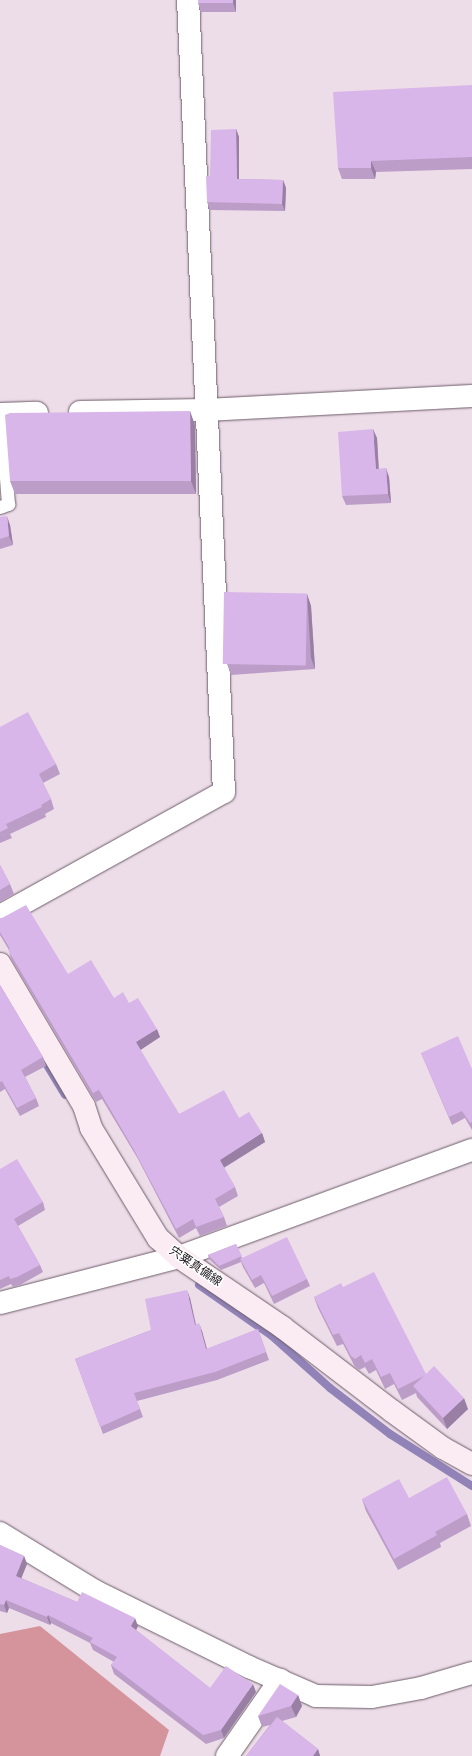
<!DOCTYPE html>
<html>
<head>
<meta charset="utf-8">
<style>
  body { margin:0 }
  #map { position:relative; width:472px; height:1756px; overflow:hidden; background:#eddde9; font-family:"Titillium Web","Noto Sans JP",sans-serif }
  div>[style] { position:absolute }
  [style*='--x'] { left:calc(var(--x)*1px); top:calc(var(--y)*1px); width:calc(var(--w)*1px); rotate:calc(var(--a)*1deg) }
  .forest>* { inset:0; background:#d5939c }
  .stream>* { height:8px; margin:-4px; padding:0 4px; transform-origin:4px; border-radius:4px; background:#9182b7 }
  .roads { filter:drop-shadow(0 0 1px #6c5d68) drop-shadow(0 0 1px #6c5d68) }
  .service>* { height:13px; margin:-6.5px; padding:0 6.5px; transform-origin:6.5px; border-radius:6.5px; background:#fff }
  .minor>* { height:22px; margin:-11px; padding:0 11px; transform-origin:11px; border-radius:11px; background:#fff }
  .secondary>* { height:22px; margin:-11px; padding:0 11px; transform-origin:11px; border-radius:11px; background:#fbebf2 }
  .wall>* { inset:0; background:#bb9dc8 }
  .shaded-wall>* { inset:0; background:#987fa3 }
  .building>* { inset:0; background:#d9b6e9; transform-origin:0 0 }
  span { translate:-50% -50%; white-space:nowrap; text-align:center; line-height:1.15; -webkit-text-stroke:3px #fff; paint-order:stroke }
  .street-label { font-size:12px; color:#1d171b }
</style>
</head>
<body>
<div id="map">
  <div class="forest">
    <div style="clip-path:polygon(40px 1626px,169px 1730px,160px 1756px,0 1756px,0 1634px)"></div>
  </div>
  <div class="stream">
    <div style="--x:39;--y:1052;--w:50;--a:58.8"></div>
    <div style="--x:199;--y:1285;--w:89;--a:34.9"></div>
    <div style="--x:272;--y:1336;--w:78;--a:41.9"></div>
    <div style="--x:330;--y:1388;--w:76;--a:37.5"></div>
    <div style="--x:390;--y:1434;--w:97;--a:32.4"></div>
  </div>
  <div class="roads">
    <div class="service">
      <div style="--x:0;--y:507;--w:9;--a:-21"></div>
      <div style="--x:8;--y:504;--w:90;--a:-94.4"></div>
    </div>
    <div class="minor">
      <div style="--x:80;--y:412;--w:126;--a:-0.9"></div>
      <div style="--x:206;--y:410;--w:266;--a:-3"></div>
      <div style="--x:0;--y:414;--w:37;--a:-2"></div>
      <div style="--x:0;--y:916;--w:256;--a:-29"></div>
      <div style="--x:224;--y:792;--w:793;--a:-92.6"></div>
      <div style="--x:0;--y:1303;--w:185;--a:-14.4"></div>
      <div style="--x:179;--y:1257;--w:312;--a:-20.1"></div>
      <div style="--x:0;--y:1533;--w:111;--a:31.4"></div>
      <div style="--x:95;--y:1591;--w:172;--a:26.3"></div>
      <div style="--x:249;--y:1667;--w:73;--a:23.4"></div>
      <div style="--x:316;--y:1696;--w:56;--a:1"></div>
      <div style="--x:372;--y:1697;--w:50;--a:-10.4"></div>
      <div style="--x:421;--y:1688;--w:53;--a:-16.4"></div>
      <div style="--x:227;--y:1756;--w:93;--a:-55.1"></div>
    </div>
    <div class="secondary">
      <div style="--x:0;--y:964;--w:165;--a:59.4"></div>
      <div style="--x:84;--y:1106;--w:23;--a:72"></div>
      <div style="--x:91;--y:1128;--w:129;--a:58.7"></div>
      <div style="--x:158;--y:1238;--w:28;--a:42"></div>
      <div style="--x:179;--y:1257;--w:125;--a:34.2"></div>
      <div style="--x:282;--y:1327;--w:138;--a:37.4"></div>
      <div style="--x:392;--y:1411;--w:63;--a:36"></div>
      <div style="--x:443;--y:1448;--w:33;--a:29"></div>
    </div>
  </div>
  <div class="wall">
    <div style="clip-path:polygon(236px 0,236px 12px,201px 12px,198px 3px)"></div>
    <div style="clip-path:polygon(472px 85px,472px 169px,376px 172px,375px 179px,342px 179px,338px 168px)"></div>
    <div style="clip-path:polygon(236px 129px,239px 137px,239px 179px,283px 180px,286px 188px,285px 211px,210px 210px,207px 202px,210px 176px)"></div>
    <div style="clip-path:polygon(195px 425px,196px 494px,15px 494px,10px 481px)"></div>
    <div style="clip-path:polygon(377px 438px,379px 469px,389px 477px,391px 503px,346px 505px,342px 496px)"></div>
    <div style="clip-path:polygon(0 517px,10px 525px,13px 545px,0 549px)"></div>
    <div style="clip-path:polygon(307px 594px,311px 606px,315px 669px,231px 675px,227px 664px)"></div>
    <div style="clip-path:polygon(0 727px,56px 764px,60px 774px,43px 783px,51px 799px,54px 809px,45px 814px,46px 817px,10px 834px,12px 838px,0 843px)"></div>
    <div style="clip-path:polygon(0 865px,10px 884px,14px 894px,0 902px)"></div>
    <div style="clip-path:polygon(0 918px,68px 974px,114px 998px,129px 1003px,160px 1037px,140px 1050px,179px 1114px,239px 1118px,262px 1133px,265px 1142px,224px 1168px,235px 1187px,238px 1196px,219px 1207px,224px 1217px,227px 1226px,200px 1236px,196px 1228px,179px 1238px,138px 1159px,102px 1099px,96px 1102px,11px 959px,9px 950px,0 935px)"></div>
    <div style="clip-path:polygon(0 985px,43px 1057px,46px 1066px,25px 1077px,36px 1098px,39px 1106px,20px 1116px,5px 1089px,0 1092px)"></div>
    <div style="clip-path:polygon(421px 1053px,472px 1069px,472px 1130px,465px 1118px,452px 1125px,424px 1060px)"></div>
    <div style="clip-path:polygon(0 1169px,43px 1202px,45px 1210px,18px 1226px,40px 1265px,43px 1272px,20px 1285px,13px 1287px,11px 1284px,0 1289px)"></div>
    <div style="clip-path:polygon(236px 1244px,242px 1258px,307px 1279px,310px 1286px,274px 1304px,264px 1283px,255px 1288px,243px 1267px,241px 1262px,221px 1270px,209px 1259px,208px 1255px)"></div>
    <div style="clip-path:polygon(343px 1287px,426px 1374px,468px 1409px,447px 1429px,417px 1397px,416px 1393px,402px 1400px,394px 1384px,385px 1389px,376px 1370px,369px 1374px,365px 1367px,359px 1370px,355px 1367px,343px 1344px,337px 1346px,318px 1308px,314px 1297px)"></div>
    <div style="clip-path:polygon(190px 1298px,196px 1324px,202px 1331px,207px 1349px,258px 1329px,269px 1360px,217px 1380px,137px 1401px,143px 1417px,103px 1434px,75px 1359px,151px 1330px)"></div>
    <div style="clip-path:polygon(409px 1498px,467px 1514px,471px 1526px,440px 1543px,441px 1547px,398px 1570px,366px 1511px,362px 1499px)"></div>
    <div style="clip-path:polygon(0 1545px,24px 1556px,27px 1564px,21px 1578px,77px 1602px,138px 1626px,136px 1630px,210px 1688px,256px 1692px,224px 1738px,206px 1744px,114px 1674px,111px 1665px,114px 1662px,93px 1650px,90px 1643px,51px 1623px,50px 1625px,9px 1608px,7px 1613px,0 1611px)"></div>
    <div style="clip-path:polygon(298px 1695px,302px 1706px,296px 1717px,282px 1721px,318px 1749px,320px 1756px,246px 1756px,270px 1725px,262px 1727px,258px 1716px)"></div>
  </div>
  <div class="shaded-wall">
    <div style="clip-path:polygon(233px 0,236px 0,236px 12px,233px 3px)"></div>
    <div style="clip-path:polygon(236px 129px,239px 137px,239px 186px,237px 179px)"></div>
    <div style="clip-path:polygon(371px 161px,376px 172px,375px 179px,371px 168px)"></div>
    <div style="clip-path:polygon(283px 180px,286px 188px,285px 211px,282px 204px)"></div>
    <div style="clip-path:polygon(190px 411px,195px 425px,196px 494px,191px 481px)"></div>
    <div style="clip-path:polygon(373px 429px,377px 438px,379px 478px,376px 469px)"></div>
    <div style="clip-path:polygon(386px 468px,389px 477px,391px 503px,388px 494px)"></div>
    <div style="clip-path:polygon(7px 516px,10px 525px,13px 545px,9px 536px)"></div>
    <div style="clip-path:polygon(307px 594px,311px 606px,315px 669px,311px 658px)"></div>
    <div style="clip-path:polygon(157px 1029px,160px 1037px,139px 1051px,136px 1042px)"></div>
    <div style="clip-path:polygon(262px 1133px,265px 1142px,223px 1168px,220px 1160px)"></div>
    <div style="clip-path:polygon(187px 1290px,190px 1298px,197px 1332px,195px 1325px)"></div>
    <div style="clip-path:polygon(199px 1323px,202px 1331px,209px 1357px,206px 1349px)"></div>
    <div style="clip-path:polygon(464px 1398px,468px 1409px,447px 1429px,443px 1418px)"></div>
    <div style="clip-path:polygon(24px 1556px,27px 1564px,19px 1584px,16px 1576px)"></div>
    <div style="clip-path:polygon(6px 1600px,9px 1608px,7px 1613px,4px 1605px)"></div>
    <div style="clip-path:polygon(48px 1615px,51px 1623px,50px 1625px,47px 1617px)"></div>
    <div style="clip-path:polygon(135px 1618px,138px 1626px,134px 1634px,131px 1626px)"></div>
    <div style="clip-path:polygon(253px 1684px,256px 1692px,224px 1738px,221px 1730px)"></div>
    <div style="clip-path:polygon(298px 1695px,302px 1706px,296px 1717px,291px 1706px)"></div>
    <div style="clip-path:polygon(318px 1749px,320px 1756px,313px 1756px)"></div>
  </div>
  <div class="building">
    <div style="left:198px;top:0;width:35px;height:3px"></div>
    <div style="clip-path:polygon(472px 85px,472px 157px,371px 161px,371px 168px,338px 168px,333px 92px)"></div>
    <div style="clip-path:polygon(236px 129px,237px 179px,283px 180px,282px 204px,207px 202px,206px 176px,210px 176px,211px 130px)"></div>
    <div style="clip-path:polygon(190px 411px,191px 481px,10px 481px,5px 415px,10px 413px)"></div>
    <div style="clip-path:polygon(373px 429px,376px 469px,386px 468px,388px 494px,342px 496px,338px 432px)"></div>
    <div style="clip-path:polygon(7px 516px,9px 536px,0 539px,0 517px)"></div>
    <div style="left:224px;top:592px;width:83px;height:72px;rotate:1deg"></div>
    <div style="clip-path:polygon(28px 712px,56px 764px,39px 774px,51px 799px,41px 805px,42px 807px,6px 824px,8px 828px,0 832px,0 727px)"></div>
    <div style="clip-path:polygon(0 865px,10px 884px,0 890px)"></div>
    <div style="clip-path:polygon(26px 905px,68px 974px,91px 960px,114px 998px,123px 992px,129px 1003px,138px 998px,157px 1029px,136px 1042px,179px 1114px,224px 1090px,239px 1118px,249px 1112px,262px 1133px,220px 1160px,235px 1187px,215px 1199px,224px 1217px,196px 1227px,193px 1219px,176px 1229px,134px 1150px,99px 1090px,93px 1093px,8px 950px,10px 949px,0 932px,0 918px,2px 918px)"></div>
    <div style="clip-path:polygon(0 985px,43px 1057px,21px 1070px,36px 1098px,17px 1108px,2px 1081px,0 1082px)"></div>
    <div style="clip-path:polygon(458px 1036px,472px 1069px,472px 1122px,470px 1123px,462px 1111px,449px 1117px,421px 1053px)"></div>
    <div style="clip-path:polygon(17px 1159px,43px 1202px,14px 1219px,40px 1265px,17px 1277px,10px 1279px,9px 1276px,0 1280px,0 1169px)"></div>
    <div style="clip-path:polygon(287px 1237px,307px 1279px,272px 1296px,261px 1275px,252px 1280px,240px 1259px)"></div>
    <div style="clip-path:polygon(236px 1244px,242px 1256px,219px 1266px,208px 1255px)"></div>
    <div style="clip-path:polygon(374px 1272px,426px 1374px,434px 1366px,464px 1398px,443px 1418px,413px 1386px,424px 1376px,398px 1389px,390px 1373px,381px 1377px,372px 1359px,365px 1363px,361px 1355px,355px 1359px,351px 1356px,339px 1333px,333px 1335px,314px 1297px,341px 1283px,343px 1287px)"></div>
    <div style="clip-path:polygon(187px 1290px,195px 1325px,199px 1323px,206px 1349px,258px 1329px,266px 1352px,215px 1372px,134px 1393px,140px 1409px,100px 1427px,75px 1359px,151px 1330px,145px 1299px)"></div>
    <div style="clip-path:polygon(447px 1477px,467px 1514px,435px 1532px,437px 1535px,394px 1559px,362px 1499px,399px 1479px,409px 1498px)"></div>
    <div style="clip-path:polygon(0 1545px,24px 1556px,16px 1576px,77px 1602px,82px 1592px,135px 1618px,131px 1626px,210px 1688px,226px 1666px,253px 1684px,221px 1730px,203px 1735px,111px 1665px,117px 1657px,90px 1642px,93px 1638px,48px 1615px,47px 1617px,6px 1600px,4px 1605px,0 1604px)"></div>
    <div style="clip-path:polygon(280px 1684px,298px 1695px,291px 1706px,258px 1716px)"></div>
    <div style="clip-path:polygon(277px 1717px,318px 1749px,313px 1756px,246px 1756px)"></div>
  </div>
  <div class="street-label">
    <span style="left:196px;top:1266px;rotate:34deg">宍粟真備線</span>
  </div>
</div>
</body>
</html>
